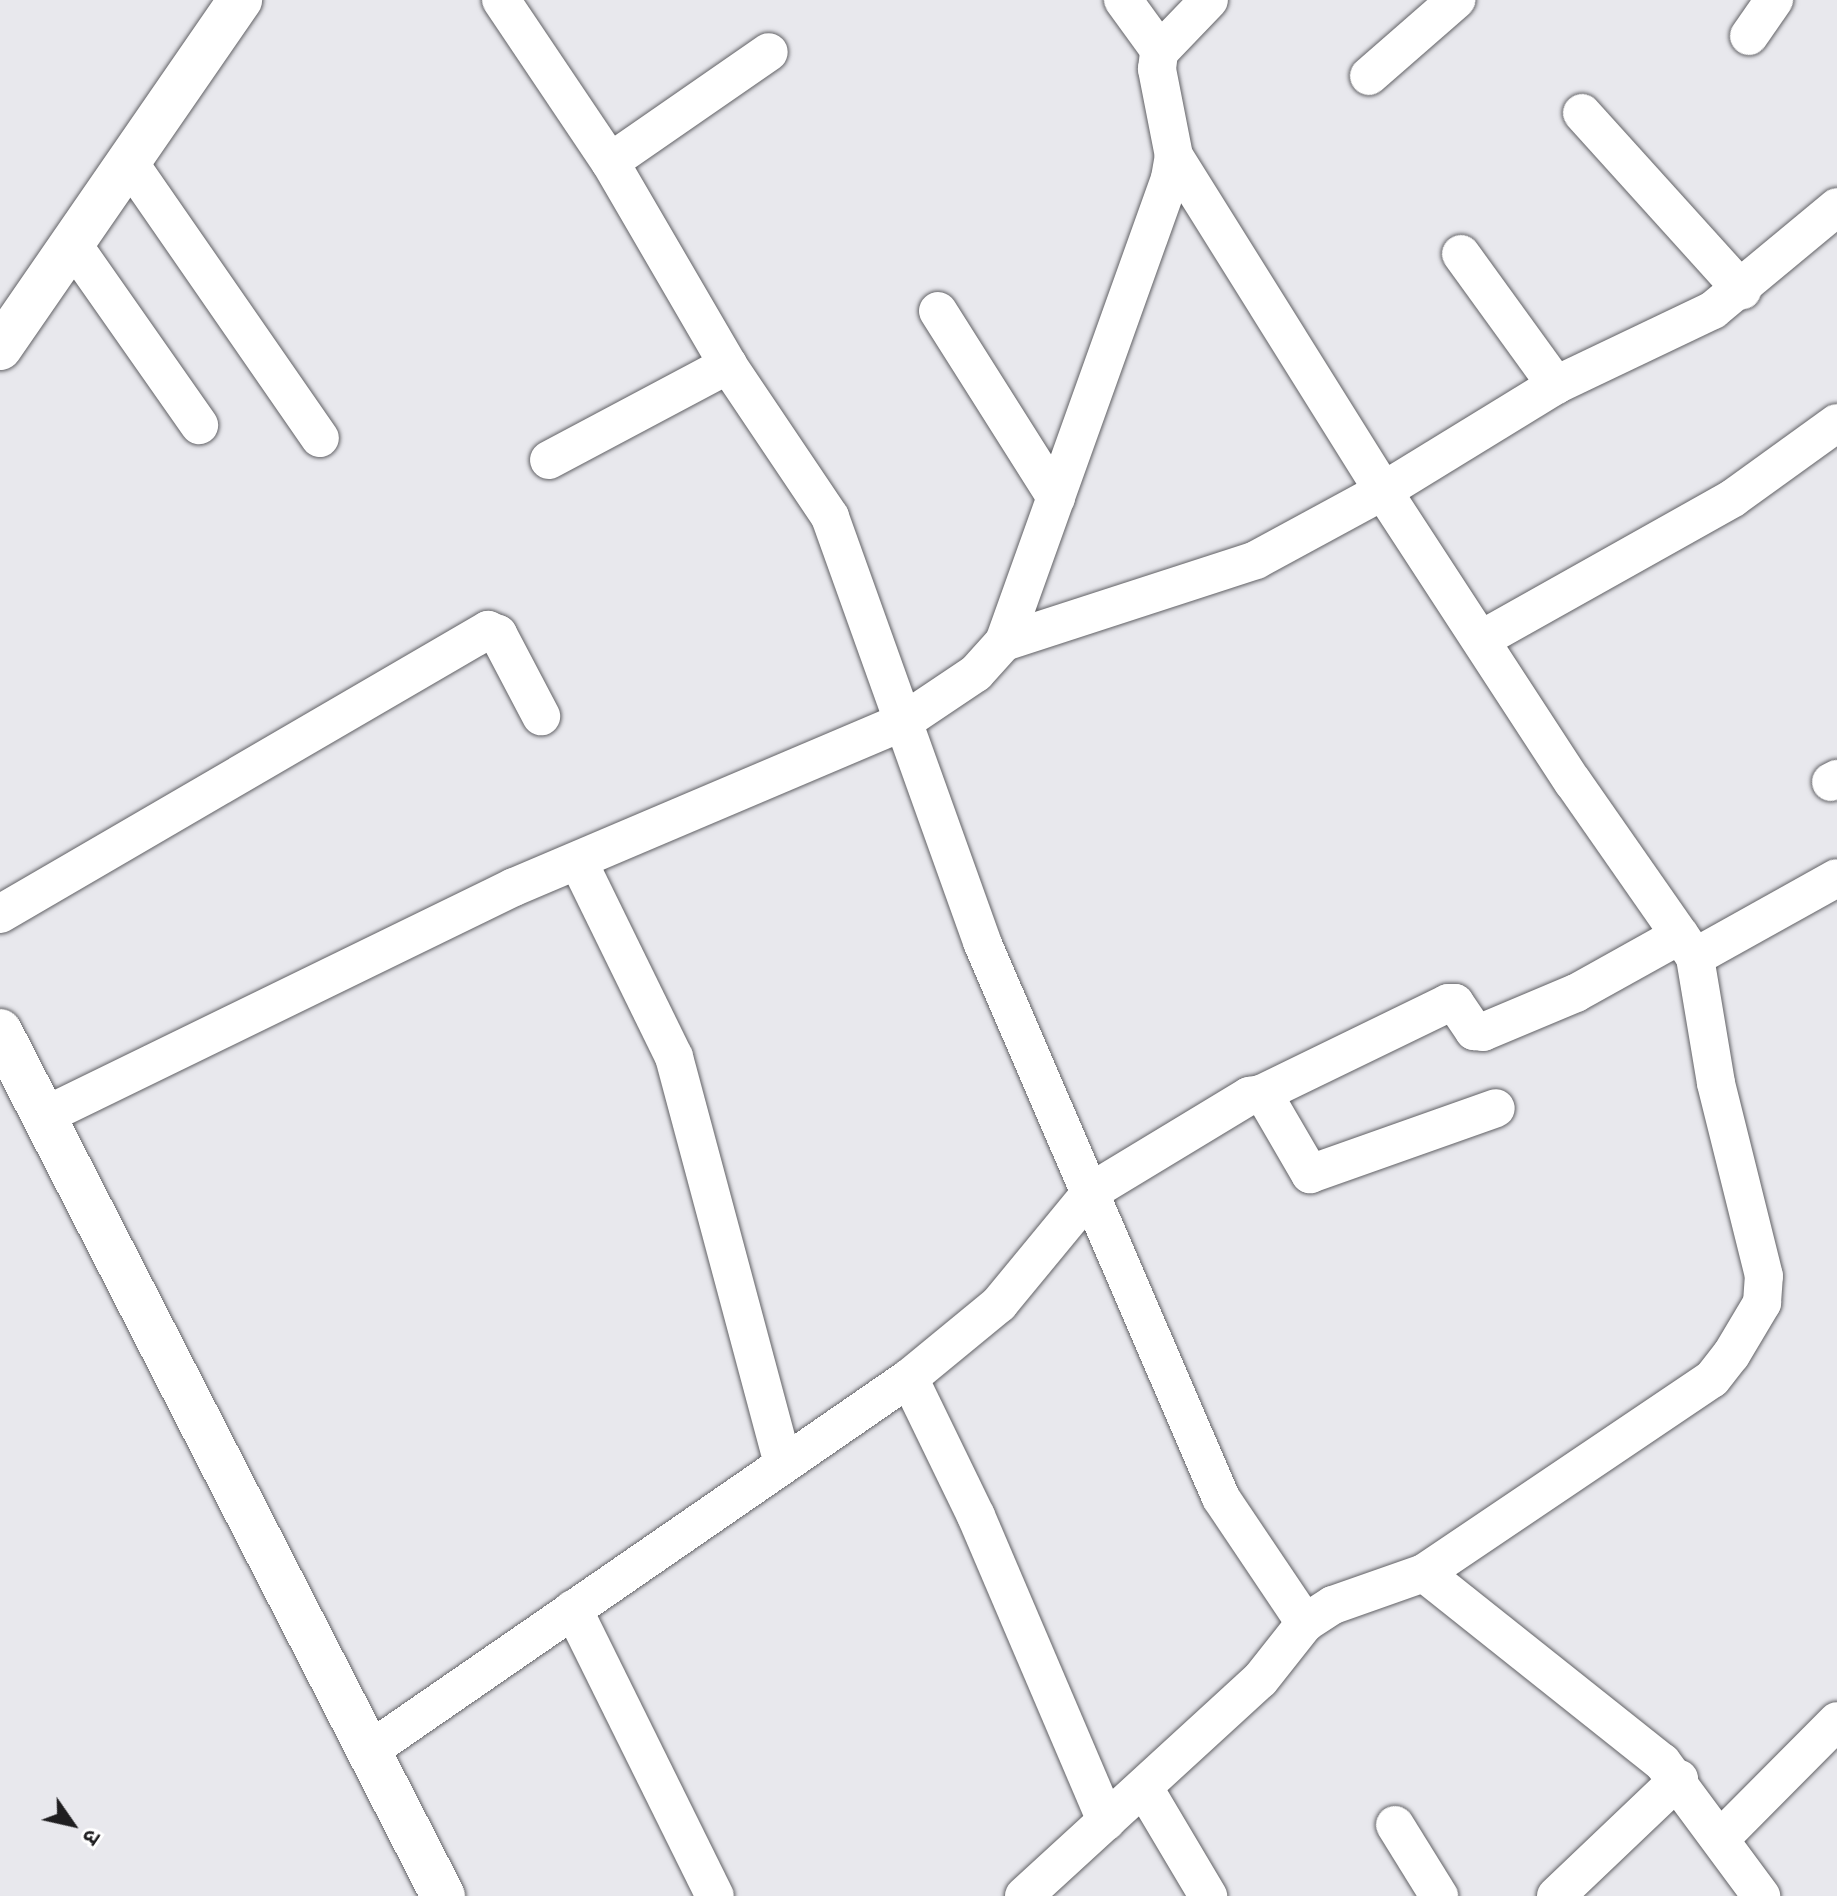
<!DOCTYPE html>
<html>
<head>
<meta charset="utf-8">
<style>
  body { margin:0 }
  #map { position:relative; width:1837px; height:1896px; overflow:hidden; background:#e8e8ed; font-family:"Golos Text","Noto Sans Devanagari",sans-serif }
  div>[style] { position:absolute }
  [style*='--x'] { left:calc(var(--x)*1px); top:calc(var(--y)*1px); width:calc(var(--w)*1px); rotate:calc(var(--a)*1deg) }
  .roads { filter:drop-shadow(0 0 2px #616165) drop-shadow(0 0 2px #616165) }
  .minor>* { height:38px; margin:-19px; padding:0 19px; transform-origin:19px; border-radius:19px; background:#fff }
  .tertiary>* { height:44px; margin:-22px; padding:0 22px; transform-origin:22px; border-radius:22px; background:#fff }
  span { translate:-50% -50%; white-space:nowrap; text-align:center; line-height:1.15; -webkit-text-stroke:7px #fff; paint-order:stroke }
  .north { position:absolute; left:32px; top:1784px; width:80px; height:80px; -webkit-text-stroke:6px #fff; paint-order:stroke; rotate:124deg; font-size:22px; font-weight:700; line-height:32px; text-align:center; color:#1f1e20 }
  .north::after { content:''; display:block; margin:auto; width:28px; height:36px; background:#1f1e20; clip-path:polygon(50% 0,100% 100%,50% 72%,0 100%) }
</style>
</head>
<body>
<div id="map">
  <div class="roads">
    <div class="minor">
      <div style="--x:501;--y:0;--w:195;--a:56.1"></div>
      <div style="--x:610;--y:162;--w:235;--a:59.8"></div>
      <div style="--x:728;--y:365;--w:183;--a:56.1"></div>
      <div style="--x:830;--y:517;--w:451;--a:70.3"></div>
      <div style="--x:982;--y:942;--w:605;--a:66.74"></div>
      <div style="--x:1221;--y:1498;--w:151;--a:56.1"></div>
      <div style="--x:1123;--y:0;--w:63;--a:54"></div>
      <div style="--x:1749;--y:36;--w:44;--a:-55.2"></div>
      <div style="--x:1369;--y:76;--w:116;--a:-41.1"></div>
      <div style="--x:1582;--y:113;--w:239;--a:47.9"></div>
      <div style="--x:1174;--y:156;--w:395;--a:58"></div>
      <div style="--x:1383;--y:491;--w:348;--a:56.9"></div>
      <div style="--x:1573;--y:782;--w:213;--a:55.1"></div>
      <div style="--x:128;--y:161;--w:337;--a:55.3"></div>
      <div style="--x:610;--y:162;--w:193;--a:-34.7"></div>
      <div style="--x:73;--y:245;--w:220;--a:55"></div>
      <div style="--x:1461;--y:254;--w:162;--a:54.1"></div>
      <div style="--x:938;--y:311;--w:221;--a:57.7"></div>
      <div style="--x:549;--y:460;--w:203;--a:-28"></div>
      <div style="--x:1482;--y:639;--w:288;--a:-29.3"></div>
      <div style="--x:1733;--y:498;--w:128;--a:-35.8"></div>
      <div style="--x:1004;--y:642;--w:493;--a:-70.3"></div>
      <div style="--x:1170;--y:178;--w:22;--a:-80"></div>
      <div style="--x:1174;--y:156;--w:89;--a:-101.1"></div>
      <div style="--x:1157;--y:69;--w:17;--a:-83"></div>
      <div style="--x:1159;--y:52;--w:72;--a:-46.1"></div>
      <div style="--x:1831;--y:782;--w:7;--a:-27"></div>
      <div style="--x:578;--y:861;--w:218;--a:63.9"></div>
      <div style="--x:674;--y:1057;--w:420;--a:75"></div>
      <div style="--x:0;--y:914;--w:565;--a:-30.2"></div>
      <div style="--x:488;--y:630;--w:11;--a:22"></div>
      <div style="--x:498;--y:634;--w:93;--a:62.3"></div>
      <div style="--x:1261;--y:1094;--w:208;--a:-25.9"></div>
      <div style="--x:1448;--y:1003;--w:7;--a:0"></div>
      <div style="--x:1455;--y:1003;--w:34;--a:56"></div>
      <div style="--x:1474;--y:1031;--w:9;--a:6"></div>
      <div style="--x:1483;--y:1032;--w:101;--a:-22.8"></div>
      <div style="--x:1576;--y:993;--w:119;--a:-29.1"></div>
      <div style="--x:44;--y:1116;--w:523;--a:-25.98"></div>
      <div style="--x:514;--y:887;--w:423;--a:-23"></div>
      <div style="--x:903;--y:722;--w:88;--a:-33.9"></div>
      <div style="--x:976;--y:673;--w:42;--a:-47.9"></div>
      <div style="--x:1004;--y:642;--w:265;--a:-18"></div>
      <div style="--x:1256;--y:560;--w:145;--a:-28.5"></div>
      <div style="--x:1383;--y:491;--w:203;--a:-31.5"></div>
      <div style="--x:1556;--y:385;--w:174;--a:-25.5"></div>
      <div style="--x:1713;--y:310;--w:161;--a:-39.7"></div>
      <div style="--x:909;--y:1378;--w:153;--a:64.1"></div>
      <div style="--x:976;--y:1516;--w:332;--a:66.9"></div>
      <div style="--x:1424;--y:1573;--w:304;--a:38.5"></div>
      <div style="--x:1662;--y:1762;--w:167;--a:53.5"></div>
      <div style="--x:573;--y:1609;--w:320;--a:63.7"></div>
      <div style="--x:370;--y:1750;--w:655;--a:-34.61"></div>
      <div style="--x:909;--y:1378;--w:117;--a:-39.4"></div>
      <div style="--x:999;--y:1304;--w:146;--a:-50.5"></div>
      <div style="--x:1092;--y:1191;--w:184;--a:-31.2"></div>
      <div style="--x:1249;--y:1096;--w:12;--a:-9"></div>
      <div style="--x:1261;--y:1094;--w:8;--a:45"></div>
      <div style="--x:1267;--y:1100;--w:86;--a:59.8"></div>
      <div style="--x:1310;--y:1174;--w:197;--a:-19.5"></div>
      <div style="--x:1144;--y:1788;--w:126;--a:59.3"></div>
      <div style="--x:1395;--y:1825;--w:84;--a:58.2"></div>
      <div style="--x:1722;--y:1837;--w:163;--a:-45.2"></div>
      <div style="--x:1024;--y:1896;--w:320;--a:-42.5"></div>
      <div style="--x:1260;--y:1680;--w:73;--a:-51.7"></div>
      <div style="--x:1305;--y:1623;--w:33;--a:-33"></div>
      <div style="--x:1333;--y:1605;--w:96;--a:-19.4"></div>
      <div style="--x:1424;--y:1573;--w:347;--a:-34"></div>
      <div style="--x:1712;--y:1379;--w:31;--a:-52"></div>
      <div style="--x:1731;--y:1355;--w:61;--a:-59.2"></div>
      <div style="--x:1762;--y:1303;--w:27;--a:-86"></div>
      <div style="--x:1764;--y:1276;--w:199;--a:-104"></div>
      <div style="--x:1716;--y:1083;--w:128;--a:-99.5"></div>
      <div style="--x:1695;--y:957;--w:162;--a:-29.1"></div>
      <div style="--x:1556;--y:1896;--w:170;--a:-43.6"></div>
    </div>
    <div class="tertiary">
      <div style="--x:0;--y:348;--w:423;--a:-55.4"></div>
      <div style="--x:0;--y:1031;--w:972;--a:62.88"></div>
    </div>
  </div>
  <div class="north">उ</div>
</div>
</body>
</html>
